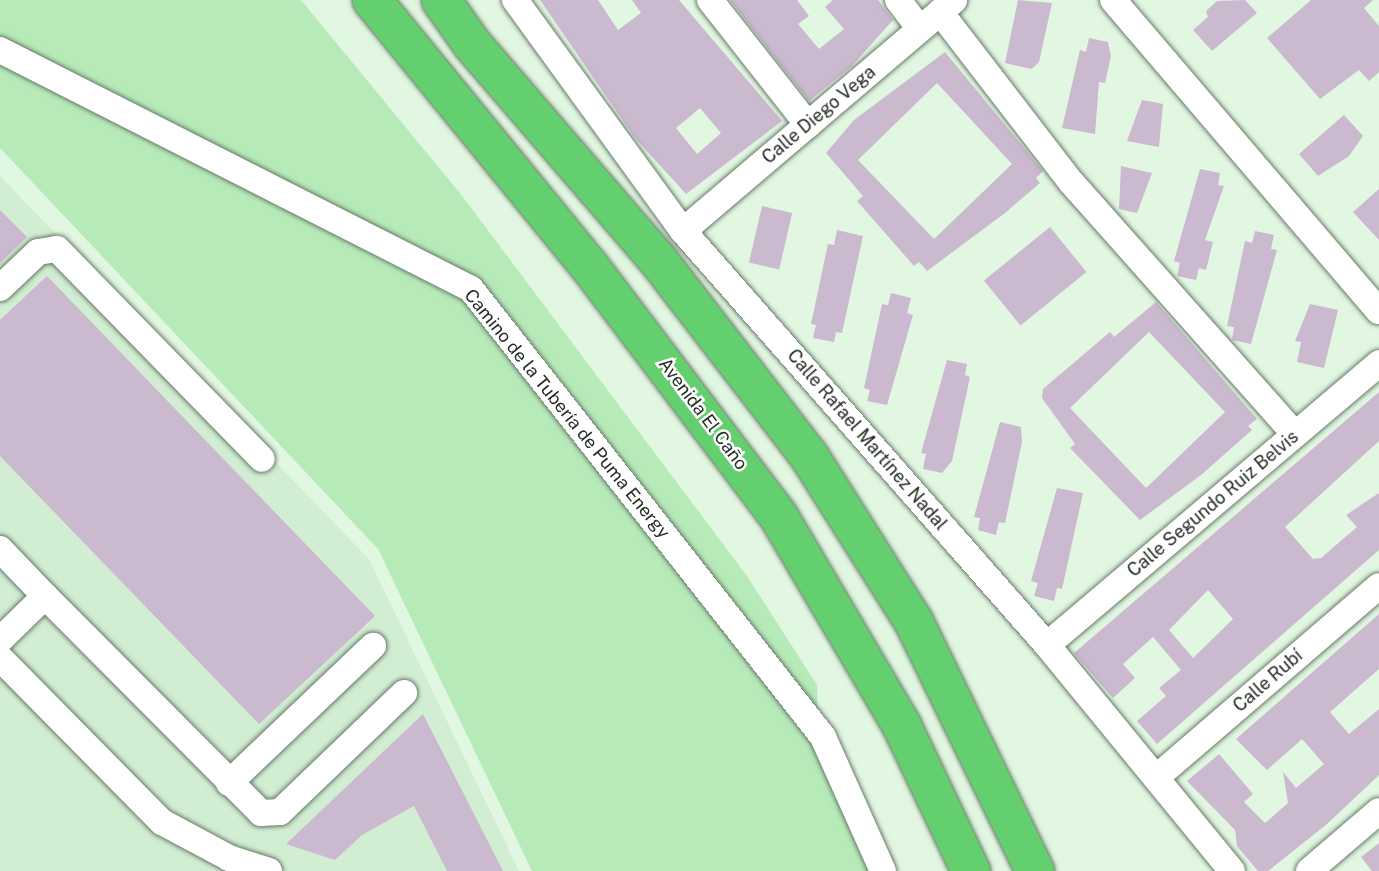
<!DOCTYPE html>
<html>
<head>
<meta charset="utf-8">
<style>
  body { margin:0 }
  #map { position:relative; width:1379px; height:871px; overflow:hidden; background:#e2f7e2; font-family:"Public Sans",sans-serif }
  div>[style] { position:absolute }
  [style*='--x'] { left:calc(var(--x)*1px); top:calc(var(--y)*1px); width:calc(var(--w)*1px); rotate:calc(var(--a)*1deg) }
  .built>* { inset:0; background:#d1edd2 }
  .green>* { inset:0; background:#b6eab8 }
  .building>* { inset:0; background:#cbb9cf; transform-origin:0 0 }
  .roads { filter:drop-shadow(0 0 2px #677a68) drop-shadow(0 0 2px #677a68) }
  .minor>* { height:26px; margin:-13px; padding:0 13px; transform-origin:13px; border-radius:13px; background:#fff }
  .highway>* { height:38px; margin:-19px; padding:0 19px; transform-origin:19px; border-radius:19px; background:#63cf6f }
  span { translate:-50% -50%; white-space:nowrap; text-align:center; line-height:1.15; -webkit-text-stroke:5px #fff; paint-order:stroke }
  .street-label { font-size:18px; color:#242c24 }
</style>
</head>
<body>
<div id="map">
  <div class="built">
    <div style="clip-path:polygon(0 176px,369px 559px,519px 871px,0 871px)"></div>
  </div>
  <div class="green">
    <div style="clip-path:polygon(0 0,301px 0,463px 197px,747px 576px,817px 685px,819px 746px,870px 871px,532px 871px,378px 549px,0 148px)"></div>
  </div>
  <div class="building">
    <div style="clip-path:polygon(evenodd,540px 0,598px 0,618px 30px,641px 13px,632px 0,679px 0,782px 121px,686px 194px,635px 138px,540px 0,700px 108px,721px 133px,697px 154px,676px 128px,700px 108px)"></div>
    <div style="clip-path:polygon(730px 0,797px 0,809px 16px,798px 24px,819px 49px,844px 29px,825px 7px,833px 0,878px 0,893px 20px,852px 66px,809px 101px)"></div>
    <div style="clip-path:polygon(1018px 0,1052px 3px,1039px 62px,1032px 69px,1005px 63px)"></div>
    <div style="clip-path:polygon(1245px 0,1257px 13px,1212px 51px,1193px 30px,1208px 17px,1206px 11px,1217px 1px)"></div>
    <div style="clip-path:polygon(1311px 0,1373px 0,1364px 8px,1379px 26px,1379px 72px,1369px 81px,1359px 70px,1320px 99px,1267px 38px)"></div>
    <div style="clip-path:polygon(1089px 38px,1108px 42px,1111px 56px,1105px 83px,1099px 82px,1095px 134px,1062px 128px,1080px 50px,1086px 52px)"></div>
    <div style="clip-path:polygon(evenodd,945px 52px,1043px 171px,1036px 178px,1040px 183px,1005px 213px,927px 271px,919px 262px,914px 266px,857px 201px,863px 196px,826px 153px,854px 120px,945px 52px,937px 83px,1012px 164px,934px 239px,858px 160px,937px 83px)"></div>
    <div style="clip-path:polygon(1142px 100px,1163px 104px,1159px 147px,1127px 141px)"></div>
    <div style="clip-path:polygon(1344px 115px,1363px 136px,1349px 156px,1318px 176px,1299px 154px)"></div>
    <div style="clip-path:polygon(1121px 166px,1152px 173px,1137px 213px,1119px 209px)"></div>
    <div style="clip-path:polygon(1200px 169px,1220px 173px,1218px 185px,1224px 186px,1205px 240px,1213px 242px,1206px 270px,1199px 268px,1196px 280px,1177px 276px,1180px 263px,1174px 261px)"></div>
    <div style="clip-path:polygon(1379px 189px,1379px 240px,1353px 212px)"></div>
    <div style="left:762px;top:206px;width:31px;height:58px;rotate:13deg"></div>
    <div style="clip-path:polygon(0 210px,27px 237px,0 263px)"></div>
    <div style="left:1050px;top:227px;width:58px;height:85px;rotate:51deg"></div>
    <div style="clip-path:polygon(837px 230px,863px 236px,842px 333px,836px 332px,834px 342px,813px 338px,816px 325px,811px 324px,828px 244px,834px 245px)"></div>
    <div style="clip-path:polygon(1255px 231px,1274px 235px,1271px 249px,1277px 250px,1251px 344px,1232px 340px,1234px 327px,1227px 326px,1245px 241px,1252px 243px)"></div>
    <div style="clip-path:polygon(47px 276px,375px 616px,259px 724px,0 456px,0 320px)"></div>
    <div style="clip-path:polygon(891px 293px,911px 298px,907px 313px,913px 315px,887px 405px,867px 401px,870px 390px,864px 388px,882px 304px,888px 305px)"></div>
    <div style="clip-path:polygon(evenodd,1156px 302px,1257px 419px,1248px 426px,1252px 430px,1201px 475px,1140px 520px,1070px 448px,1075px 444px,1042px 398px,1043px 389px,1110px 332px,1114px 337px,1156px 302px,1149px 332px,1225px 412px,1146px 488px,1070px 408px,1149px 332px)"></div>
    <div style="clip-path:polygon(1310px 304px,1338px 310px,1324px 368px,1297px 362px,1301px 342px,1295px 341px)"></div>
    <div style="clip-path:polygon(947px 360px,967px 364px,965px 375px,970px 377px,952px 461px,942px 473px,923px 469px,926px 454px,921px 453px)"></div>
    <div style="clip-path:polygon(evenodd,1379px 392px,1379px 441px,1285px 527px,1313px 559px,1321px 558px,1357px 527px,1346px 515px,1379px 493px,1379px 550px,1157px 744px,1137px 721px,1166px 696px,1159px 688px,1181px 670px,1153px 637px,1123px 664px,1135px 678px,1113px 698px,1074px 653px,1379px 392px,1208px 590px,1233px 619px,1193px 658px,1169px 630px,1208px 590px)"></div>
    <div style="clip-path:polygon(1000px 422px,1021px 427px,1022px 442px,1005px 523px,999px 522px,996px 535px,978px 530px,980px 518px,974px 517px)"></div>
    <div style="clip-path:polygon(1057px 488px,1083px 493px,1062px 589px,1057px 588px,1054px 601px,1034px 596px,1038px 583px,1031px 581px)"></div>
    <div style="clip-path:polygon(1379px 614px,1379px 669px,1330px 712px,1349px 734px,1379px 709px,1379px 775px,1327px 824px,1268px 871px,1258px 871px,1237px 846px,1235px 830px,1187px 781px,1219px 754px,1253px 794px,1244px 802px,1265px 823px,1288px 803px,1283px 772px,1296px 788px,1324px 764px,1302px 739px,1267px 770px,1236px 739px)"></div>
    <div style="clip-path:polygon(423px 714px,503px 871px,447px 871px,414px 806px,362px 835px,335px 860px,286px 844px)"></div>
    <div style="clip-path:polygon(1379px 843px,1379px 871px,1372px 871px,1361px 857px)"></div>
  </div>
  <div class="roads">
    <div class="minor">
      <div style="--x:515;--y:0;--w:286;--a:54"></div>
      <div style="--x:683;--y:231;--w:551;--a:48.68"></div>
      <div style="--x:1047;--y:645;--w:292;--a:50.7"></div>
      <div style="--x:710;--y:0;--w:159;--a:51.9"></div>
      <div style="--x:898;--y:0;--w:36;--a:53"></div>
      <div style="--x:1113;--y:0;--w:409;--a:49.5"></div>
      <div style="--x:940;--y:12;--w:215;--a:52.4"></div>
      <div style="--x:1071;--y:182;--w:337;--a:48.4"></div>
      <div style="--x:0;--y:50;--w:528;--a:26.9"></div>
      <div style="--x:471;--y:289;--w:570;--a:51.84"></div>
      <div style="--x:823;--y:737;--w:147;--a:65.9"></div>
      <div style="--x:683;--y:231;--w:356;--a:-40.4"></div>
      <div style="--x:0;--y:288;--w:52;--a:-43.5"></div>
      <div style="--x:38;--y:252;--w:19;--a:-9"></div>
      <div style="--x:57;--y:249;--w:293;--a:45.7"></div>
      <div style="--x:0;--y:549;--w:65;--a:46.2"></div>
      <div style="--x:0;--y:640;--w:63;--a:-44.4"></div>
      <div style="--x:45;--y:596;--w:306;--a:45.1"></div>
      <div style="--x:261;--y:813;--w:19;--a:-3"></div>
      <div style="--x:280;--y:812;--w:172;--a:-43.8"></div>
      <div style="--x:1047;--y:645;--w:436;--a:-40.3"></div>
      <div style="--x:0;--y:658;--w:231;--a:45.4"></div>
      <div style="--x:162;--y:822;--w:76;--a:28.2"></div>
      <div style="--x:229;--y:858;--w:42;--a:18"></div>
      <div style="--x:1158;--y:776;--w:291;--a:-40.7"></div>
      <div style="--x:229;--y:783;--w:199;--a:-43.6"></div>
      <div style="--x:1309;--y:871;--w:92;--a:-40.6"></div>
    </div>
    <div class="highway">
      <div style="--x:372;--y:0;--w:345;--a:50.8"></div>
      <div style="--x:590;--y:267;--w:313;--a:52.9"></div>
      <div style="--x:779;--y:517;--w:243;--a:59.5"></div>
      <div style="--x:902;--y:726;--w:161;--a:64.6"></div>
      <div style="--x:441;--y:0;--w:54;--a:54.8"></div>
      <div style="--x:472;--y:44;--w:285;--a:49.3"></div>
      <div style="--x:658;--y:260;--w:247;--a:52.4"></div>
      <div style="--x:809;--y:456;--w:196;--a:57.7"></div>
      <div style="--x:914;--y:622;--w:277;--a:64.1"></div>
    </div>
  </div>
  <div class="street-label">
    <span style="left:819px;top:115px;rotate:-40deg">Calle Diego Vega</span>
    <span style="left:567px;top:414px;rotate:51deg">Camino de la Tubería de Puma Energy</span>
    <span style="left:703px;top:414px;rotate:53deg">Avenida El Caño</span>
    <span style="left:867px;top:440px;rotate:49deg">Calle Rafael Martínez Nadal</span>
    <span style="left:1213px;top:504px;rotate:-40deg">Calle Segundo Ruiz Belvis</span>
    <span style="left:1268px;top:681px;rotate:-41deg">Calle Rubí</span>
  </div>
</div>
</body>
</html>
